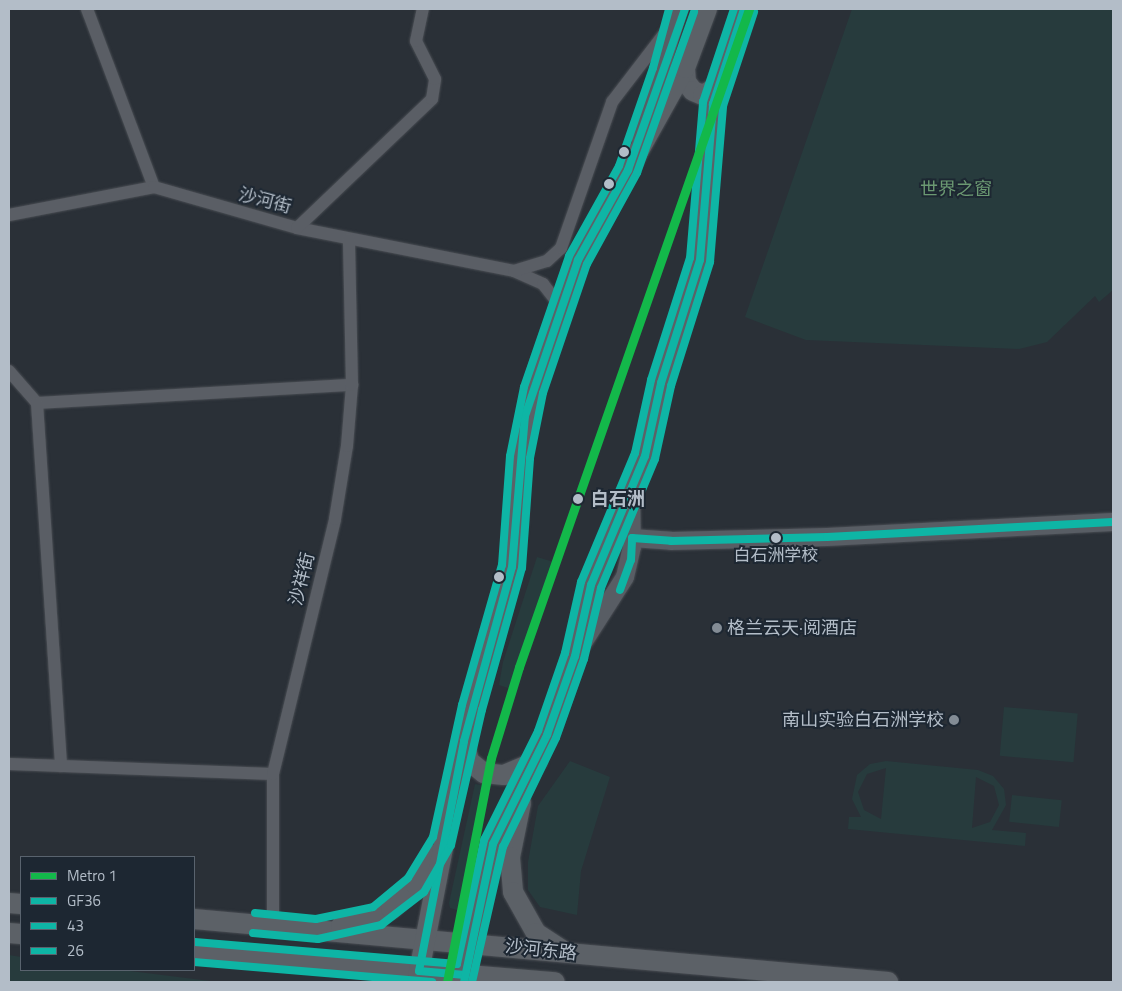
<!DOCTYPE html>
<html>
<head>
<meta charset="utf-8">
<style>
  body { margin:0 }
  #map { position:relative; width:1122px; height:991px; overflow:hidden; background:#2a3037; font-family:"Titillium Web","Noto Sans SC",sans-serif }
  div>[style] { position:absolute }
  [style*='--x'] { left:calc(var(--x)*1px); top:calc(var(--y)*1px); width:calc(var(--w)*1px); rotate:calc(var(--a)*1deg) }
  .green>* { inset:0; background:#273b3d; transform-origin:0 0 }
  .roads { filter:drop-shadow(0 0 1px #484c52) drop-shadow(0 0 1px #484c52) }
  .street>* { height:12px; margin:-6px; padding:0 6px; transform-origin:6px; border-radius:6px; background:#5a5e65 }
  .secondary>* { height:18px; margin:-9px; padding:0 9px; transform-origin:9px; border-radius:9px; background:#585d64 }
  .primary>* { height:20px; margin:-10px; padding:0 10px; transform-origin:10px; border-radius:10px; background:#5c6167 }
  .bus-1>* { height:8px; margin:-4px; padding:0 4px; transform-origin:4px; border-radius:4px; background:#0eb5a5 }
  .bus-2>* { height:8px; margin:-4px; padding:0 4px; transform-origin:4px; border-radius:4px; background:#0eb5a5 }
  .bus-3>* { height:8px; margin:-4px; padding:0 4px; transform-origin:4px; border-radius:4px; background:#0eb5a5 }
  .metro-1>* { height:9px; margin:-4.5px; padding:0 4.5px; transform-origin:4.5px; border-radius:4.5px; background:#13b84a }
  .dots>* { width:14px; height:14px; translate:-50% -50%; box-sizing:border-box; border:2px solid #1d2732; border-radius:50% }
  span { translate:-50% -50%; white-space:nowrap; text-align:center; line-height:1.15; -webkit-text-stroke:4px #1d2732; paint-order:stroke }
  .bus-label { font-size:17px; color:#b3bdc8 }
  .park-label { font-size:18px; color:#6b9972 }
  .street-label { font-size:18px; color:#b3bdc8 }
  .stop-label { font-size:18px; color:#b3bdc8; font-weight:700 }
  .left { translate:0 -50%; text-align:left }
  .poi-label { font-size:18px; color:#b3bdc8 }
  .right { translate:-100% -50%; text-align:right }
  .frame { position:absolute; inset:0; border:10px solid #b3bdc8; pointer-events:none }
  .legend { position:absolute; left:20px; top:856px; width:175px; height:115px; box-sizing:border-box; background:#1d2732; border:1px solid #59636e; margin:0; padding:6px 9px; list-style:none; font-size:15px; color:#b3bdc8 }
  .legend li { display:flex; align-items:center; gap:10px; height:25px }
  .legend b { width:25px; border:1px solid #59636e }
</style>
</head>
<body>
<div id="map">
  <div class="green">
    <div style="clip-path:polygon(852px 9px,1113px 9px,1113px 290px,1099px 302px,1095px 296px,1047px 342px,1019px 349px,806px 340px,745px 317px)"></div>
    <div style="clip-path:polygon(537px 557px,557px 563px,511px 689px,499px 685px,503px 662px)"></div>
    <div style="left:1004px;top:707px;width:74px;height:49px;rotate:5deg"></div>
    <div style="clip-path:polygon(570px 761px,610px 777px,581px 871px,577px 915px,540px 907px,528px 890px,528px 862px,538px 806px)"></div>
    <div style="clip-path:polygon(evenodd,886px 761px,978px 770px,993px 776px,1004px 789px,1006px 805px,992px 830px,1026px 833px,1025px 846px,848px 829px,849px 817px,861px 817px,852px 799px,857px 775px,870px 764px,886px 761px,886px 768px,881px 819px,864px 810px,858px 792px,867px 774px,886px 768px,886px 761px,976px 777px,994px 786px,999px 805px,990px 822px,972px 828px,976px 777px)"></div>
    <div style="clip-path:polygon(475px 784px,486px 786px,488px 792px,465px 907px,460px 911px,450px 908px,449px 903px)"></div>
    <div style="left:1012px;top:795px;width:50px;height:27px;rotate:6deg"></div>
    <div style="clip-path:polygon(9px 955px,21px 957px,21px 970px,122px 970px,218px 982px,9px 982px)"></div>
  </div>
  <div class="roads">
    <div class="street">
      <div style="--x:87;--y:9;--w:190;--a:69.4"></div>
      <div style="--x:9;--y:215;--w:148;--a:-10.9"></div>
      <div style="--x:154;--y:187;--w:149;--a:16"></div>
      <div style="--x:297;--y:228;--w:221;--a:11.2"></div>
      <div style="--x:514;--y:271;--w:32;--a:24"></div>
      <div style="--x:543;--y:284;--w:29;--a:52"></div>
      <div style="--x:297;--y:228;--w:187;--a:-43.7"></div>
      <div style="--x:432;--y:99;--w:20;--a:-81"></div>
      <div style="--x:435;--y:79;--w:42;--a:-116.6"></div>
      <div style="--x:416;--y:41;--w:33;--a:-78"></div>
      <div style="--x:514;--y:271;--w:34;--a:-17"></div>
      <div style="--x:547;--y:261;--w:19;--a:-43"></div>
      <div style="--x:561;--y:248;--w:155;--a:-70.7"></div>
      <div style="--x:612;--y:102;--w:92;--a:-52.5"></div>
      <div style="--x:9;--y:371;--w:43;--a:48.8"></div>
      <div style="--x:37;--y:403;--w:316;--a:-3.3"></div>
      <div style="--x:37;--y:403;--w:364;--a:86.2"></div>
      <div style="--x:9;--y:764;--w:264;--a:2.2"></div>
      <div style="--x:273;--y:925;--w:151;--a:-90"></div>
      <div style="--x:273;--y:774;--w:262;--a:-76.3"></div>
      <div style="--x:335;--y:519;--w:74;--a:-80.7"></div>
      <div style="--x:347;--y:446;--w:61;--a:-85.3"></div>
      <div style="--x:352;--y:385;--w:146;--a:-91.2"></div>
    </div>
    <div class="secondary">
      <div style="--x:640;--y:137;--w:134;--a:-73.1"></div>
      <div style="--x:632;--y:538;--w:39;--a:4"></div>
      <div style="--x:671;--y:541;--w:156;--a:-1.5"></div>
      <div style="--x:827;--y:537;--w:286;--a:-3"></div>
      <div style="--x:579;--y:649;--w:85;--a:-57.4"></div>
      <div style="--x:625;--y:577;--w:31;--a:-77"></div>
      <div style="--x:632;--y:547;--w:55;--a:-91"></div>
    </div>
    <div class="primary">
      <div style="--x:685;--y:68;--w:14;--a:86"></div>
      <div style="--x:686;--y:82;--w:11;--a:52"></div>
      <div style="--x:693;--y:91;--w:11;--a:22"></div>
      <div style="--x:703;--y:95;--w:16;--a:-30"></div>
      <div style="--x:464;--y:741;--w:21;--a:76"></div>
      <div style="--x:469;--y:761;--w:19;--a:39"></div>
      <div style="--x:484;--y:773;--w:20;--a:6"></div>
      <div style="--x:504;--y:775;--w:36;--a:-23"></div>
      <div style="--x:521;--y:803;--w:55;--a:101.5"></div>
      <div style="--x:510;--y:857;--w:35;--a:85"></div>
      <div style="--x:513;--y:892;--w:47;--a:60.7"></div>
      <div style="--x:536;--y:933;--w:30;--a:33"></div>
      <div style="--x:9;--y:903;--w:12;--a:5"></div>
      <div style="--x:194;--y:919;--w:697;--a:5.19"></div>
      <div style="--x:341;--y:926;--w:53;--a:-18.8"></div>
      <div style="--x:391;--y:909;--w:35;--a:-44"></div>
      <div style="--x:416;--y:885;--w:36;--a:-58"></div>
      <div style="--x:9;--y:933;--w:12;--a:5"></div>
      <div style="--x:194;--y:952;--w:362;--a:4.8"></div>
      <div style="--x:417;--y:982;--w:246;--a:-79"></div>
      <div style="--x:464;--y:741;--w:180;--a:-74.6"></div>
      <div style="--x:512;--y:567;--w:45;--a:-82.4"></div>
      <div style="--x:518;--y:522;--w:65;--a:-88.2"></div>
      <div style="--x:520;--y:457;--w:68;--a:-79"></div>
      <div style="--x:533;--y:390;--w:138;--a:-70.9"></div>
      <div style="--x:578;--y:260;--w:220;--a:-60.9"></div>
      <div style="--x:685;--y:68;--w:63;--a:-69.6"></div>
      <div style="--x:464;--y:982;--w:141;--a:-78.1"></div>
      <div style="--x:493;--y:844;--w:122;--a:-63.6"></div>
      <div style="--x:547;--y:735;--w:84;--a:-70.5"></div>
      <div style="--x:575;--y:656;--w:73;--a:-77.3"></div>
      <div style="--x:591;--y:585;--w:140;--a:-67.3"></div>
      <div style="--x:645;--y:456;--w:75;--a:-77.6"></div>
      <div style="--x:661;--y:383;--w:129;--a:-72.4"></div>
      <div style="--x:700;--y:260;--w:157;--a:-85.2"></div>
      <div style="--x:713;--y:104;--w:100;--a:-71.9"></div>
    </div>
  </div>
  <div class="bus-1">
    <div style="--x:620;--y:590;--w:32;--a:-70"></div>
    <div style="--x:631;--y:560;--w:22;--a:-87"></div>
    <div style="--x:632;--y:538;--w:39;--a:4"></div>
    <div style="--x:671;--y:541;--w:156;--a:-1.5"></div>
    <div style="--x:827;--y:537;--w:286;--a:-3"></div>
    <div style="--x:465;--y:975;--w:46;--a:-175"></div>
    <div style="--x:419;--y:971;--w:234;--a:-78.9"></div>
    <div style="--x:464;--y:741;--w:180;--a:-74.6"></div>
    <div style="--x:512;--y:567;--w:152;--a:-85.1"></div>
    <div style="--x:525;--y:416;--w:165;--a:-71.2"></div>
    <div style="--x:578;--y:260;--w:103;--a:-60.9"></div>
    <div style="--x:628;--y:170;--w:171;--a:-70.5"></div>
    <div style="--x:464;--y:982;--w:141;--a:-78.1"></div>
    <div style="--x:493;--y:844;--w:122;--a:-63.6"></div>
    <div style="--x:547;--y:735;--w:84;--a:-70.5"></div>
    <div style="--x:575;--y:656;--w:73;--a:-77.3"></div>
    <div style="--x:591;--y:585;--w:140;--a:-67.3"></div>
    <div style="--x:645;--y:456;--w:75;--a:-77.6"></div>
    <div style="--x:661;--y:383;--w:129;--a:-72.4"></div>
    <div style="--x:700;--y:260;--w:157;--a:-85.2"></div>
    <div style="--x:713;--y:104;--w:100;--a:-71.9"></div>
  </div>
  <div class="bus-2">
    <div style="--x:253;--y:933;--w:65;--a:5.3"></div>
    <div style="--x:318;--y:939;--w:65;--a:-12.5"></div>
    <div style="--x:381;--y:925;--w:54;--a:-37.5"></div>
    <div style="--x:424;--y:892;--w:54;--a:-60.1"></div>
    <div style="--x:451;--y:845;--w:139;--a:-77.1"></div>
    <div style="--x:482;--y:710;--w:148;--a:-74.3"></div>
    <div style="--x:522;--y:568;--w:110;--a:-85.8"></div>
    <div style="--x:530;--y:458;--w:66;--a:-78.7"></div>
    <div style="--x:543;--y:393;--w:136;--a:-71.2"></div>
    <div style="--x:587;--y:264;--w:104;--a:-61.2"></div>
    <div style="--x:637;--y:173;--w:171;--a:-70.5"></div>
    <div style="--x:194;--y:962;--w:239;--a:4.8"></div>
    <div style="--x:472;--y:982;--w:139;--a:-77.1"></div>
    <div style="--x:503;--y:847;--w:121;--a:-64.1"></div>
    <div style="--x:556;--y:738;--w:84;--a:-70.5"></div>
    <div style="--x:584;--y:659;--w:73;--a:-76.5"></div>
    <div style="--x:601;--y:588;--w:140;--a:-67.3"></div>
    <div style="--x:655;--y:459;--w:75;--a:-77.6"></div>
    <div style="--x:671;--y:386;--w:130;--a:-72.5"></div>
    <div style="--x:710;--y:262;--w:157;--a:-85.2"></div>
    <div style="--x:723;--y:106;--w:99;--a:-71.7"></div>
  </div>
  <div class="bus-3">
    <div style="--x:255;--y:913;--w:61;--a:5.6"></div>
    <div style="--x:316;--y:919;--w:58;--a:-11.9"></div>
    <div style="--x:373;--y:907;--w:45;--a:-39.6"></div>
    <div style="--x:408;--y:878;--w:48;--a:-58.6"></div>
    <div style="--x:433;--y:837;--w:135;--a:-77.6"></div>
    <div style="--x:462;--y:705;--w:146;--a:-74.1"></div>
    <div style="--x:502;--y:565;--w:109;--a:-85.8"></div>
    <div style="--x:510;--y:456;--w:70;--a:-78.5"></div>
    <div style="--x:524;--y:387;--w:139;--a:-71"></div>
    <div style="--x:569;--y:256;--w:103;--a:-60.9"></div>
    <div style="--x:619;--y:166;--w:104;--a:-70.9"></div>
    <div style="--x:653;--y:68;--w:61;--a:-74.8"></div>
    <div style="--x:195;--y:942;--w:263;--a:4.8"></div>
    <div style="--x:457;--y:964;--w:127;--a:-77.7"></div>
    <div style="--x:484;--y:840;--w:122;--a:-63.6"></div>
    <div style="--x:538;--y:731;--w:83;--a:-70.9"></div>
    <div style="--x:565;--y:653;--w:73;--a:-77.3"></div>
    <div style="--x:581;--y:582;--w:140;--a:-67.3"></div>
    <div style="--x:635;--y:453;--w:75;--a:-77.6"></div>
    <div style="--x:651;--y:380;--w:128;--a:-72.3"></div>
    <div style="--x:690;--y:258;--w:157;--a:-85.2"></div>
    <div style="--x:703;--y:102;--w:98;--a:-71.6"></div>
  </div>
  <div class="metro-1">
    <div style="--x:447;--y:982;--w:228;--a:-78.9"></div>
    <div style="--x:491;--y:758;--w:95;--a:-72.9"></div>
    <div style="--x:519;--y:667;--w:697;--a:-70.73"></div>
  </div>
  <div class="dots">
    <div style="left:624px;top:152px;background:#b3bdc8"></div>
    <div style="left:609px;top:184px;background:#b3bdc8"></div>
    <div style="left:578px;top:499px;background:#b3bdc8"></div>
    <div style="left:776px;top:538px;background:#b3bdc8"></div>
    <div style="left:499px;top:577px;background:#b3bdc8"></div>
    <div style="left:717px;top:628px;background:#838c95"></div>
    <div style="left:954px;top:720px;background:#838c95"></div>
  </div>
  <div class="bus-label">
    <span style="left:776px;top:556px">白石洲学校</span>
  </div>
  <div class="park-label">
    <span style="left:956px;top:189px">世界之窗</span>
  </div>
  <div class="street-label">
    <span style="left:265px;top:201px;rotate:15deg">沙河街</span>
    <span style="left:302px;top:579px;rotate:-76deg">沙祥街</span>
    <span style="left:541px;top:950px;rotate:6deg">沙河东路</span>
  </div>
  <div class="stop-label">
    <span class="left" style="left:591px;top:499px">白石洲</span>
  </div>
  <div class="poi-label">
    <span class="left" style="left:727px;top:628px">格兰云天·阅酒店</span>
    <span class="right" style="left:944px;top:720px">南山实验白石洲学校</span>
  </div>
  <div class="frame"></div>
  <ul class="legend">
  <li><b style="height:6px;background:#13b84a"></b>Metro 1</li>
  <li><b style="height:6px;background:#0eb5a5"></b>GF36</li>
  <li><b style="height:6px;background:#0eb5a5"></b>43</li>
  <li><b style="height:6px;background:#0eb5a5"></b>26</li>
  </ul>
</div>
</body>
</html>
